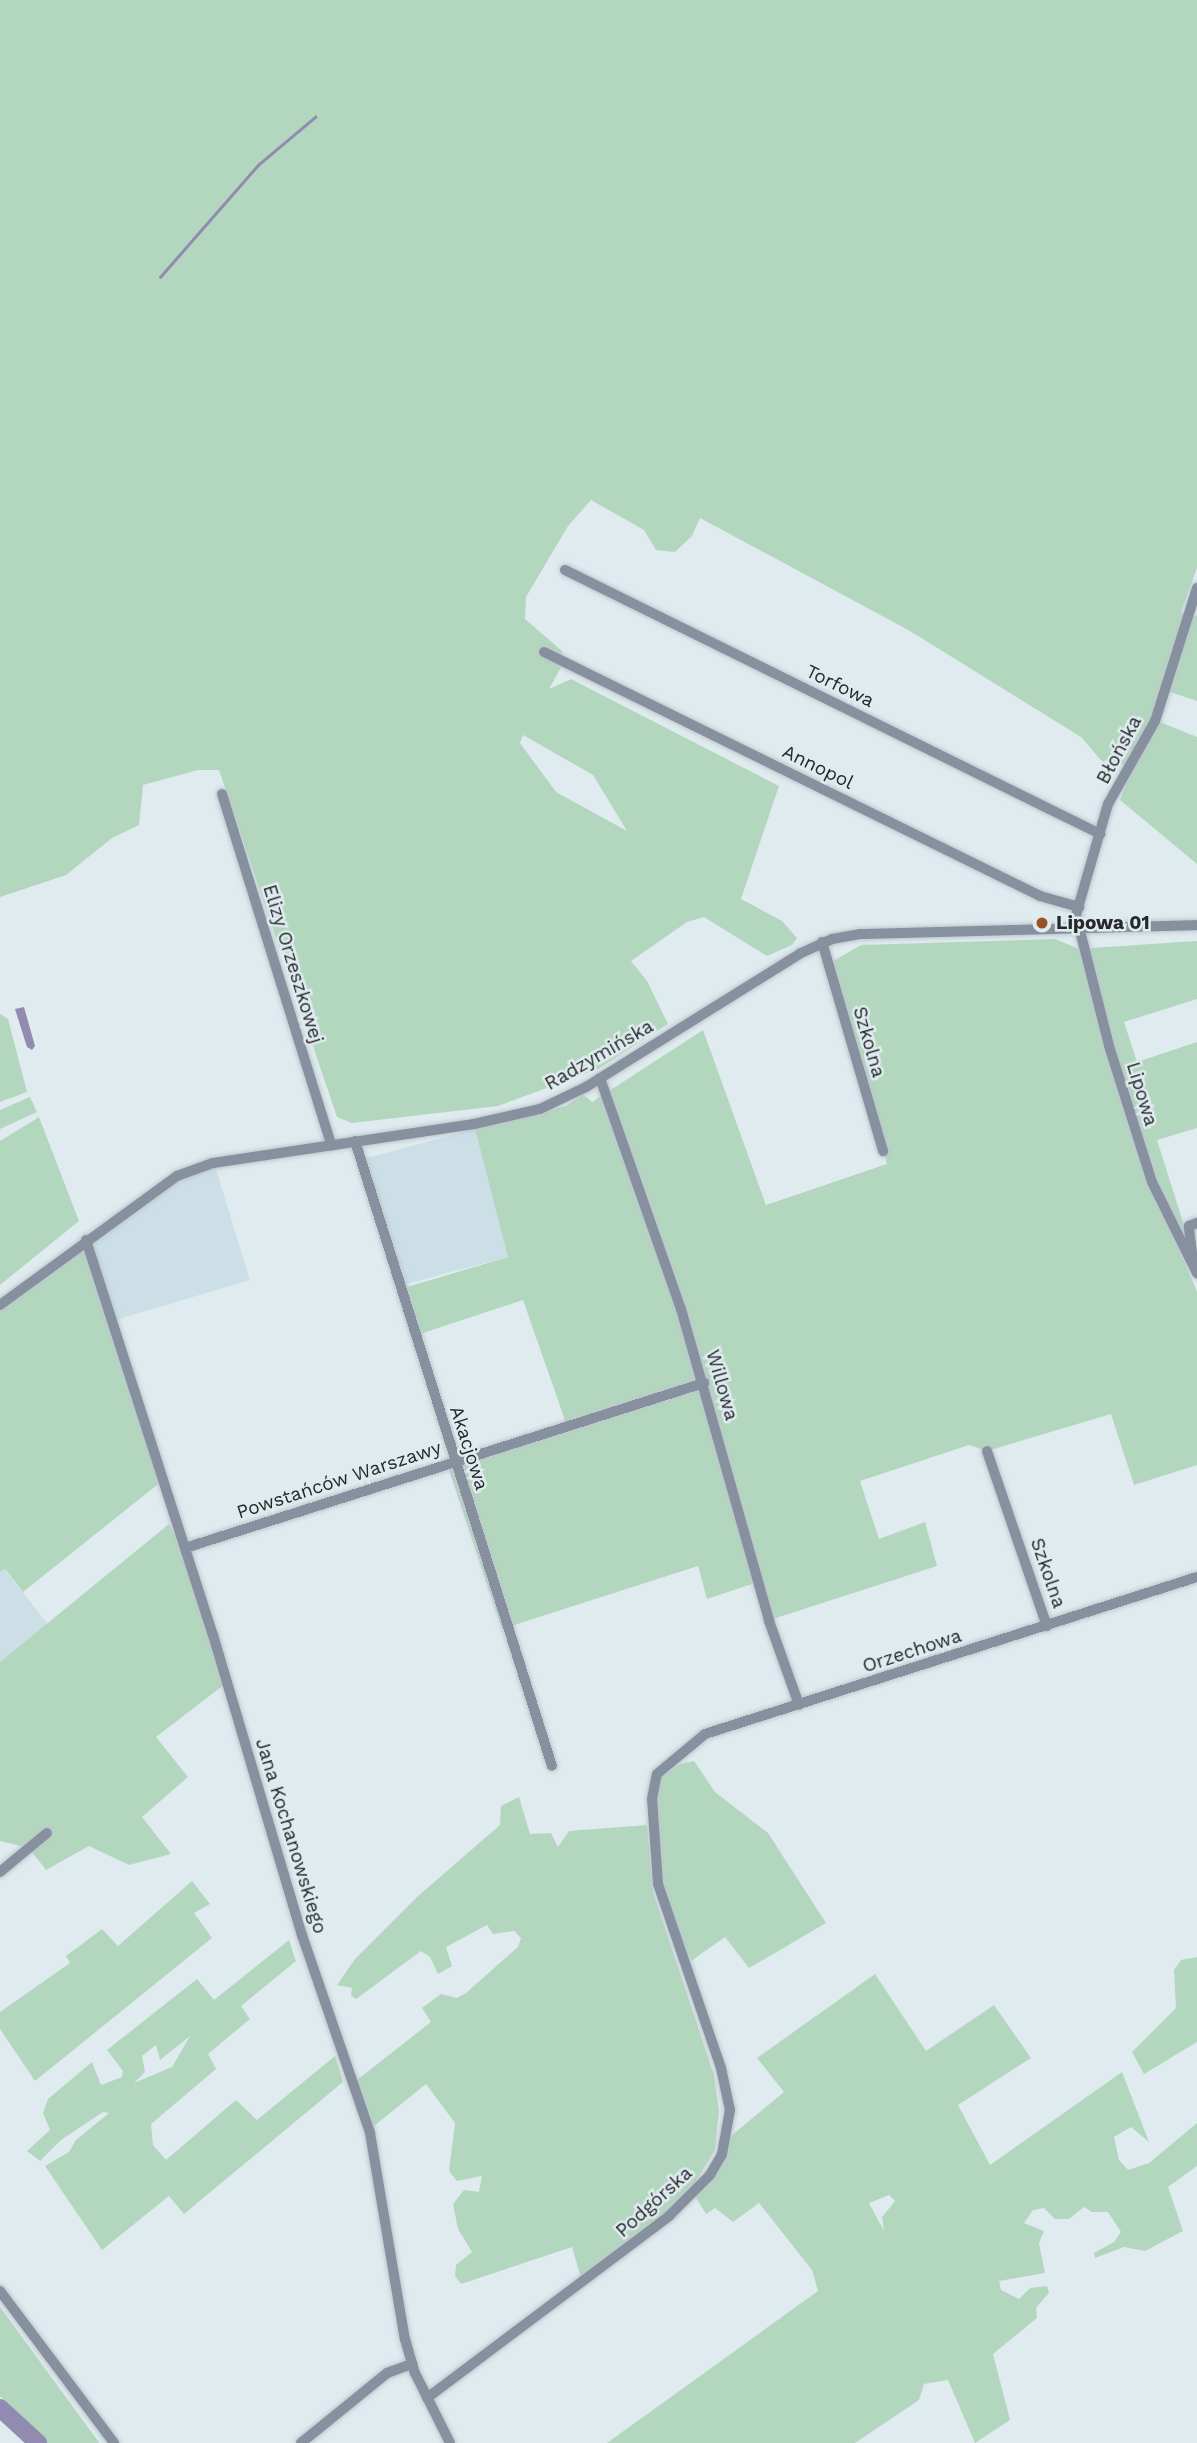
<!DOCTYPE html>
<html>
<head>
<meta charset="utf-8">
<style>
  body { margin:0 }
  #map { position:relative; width:1197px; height:2443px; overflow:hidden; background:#e0ebf0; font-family:"Work Sans",sans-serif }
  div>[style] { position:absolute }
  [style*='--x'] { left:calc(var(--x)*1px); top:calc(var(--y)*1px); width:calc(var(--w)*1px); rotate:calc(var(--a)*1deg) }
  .built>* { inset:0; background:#ccdfe7; transform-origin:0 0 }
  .green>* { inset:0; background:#b2d7be }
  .water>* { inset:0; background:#928bb1 }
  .stream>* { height:2.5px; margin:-1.25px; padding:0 1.25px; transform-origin:1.25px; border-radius:1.25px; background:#928bb1 }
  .river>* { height:18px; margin:-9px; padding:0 9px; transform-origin:9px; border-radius:9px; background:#928bb1 }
  .roads { filter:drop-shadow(0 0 2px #bec8cc) drop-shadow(0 0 2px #bec8cc) }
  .minor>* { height:10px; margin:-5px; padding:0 5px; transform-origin:5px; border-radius:5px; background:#86909f }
  .dots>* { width:19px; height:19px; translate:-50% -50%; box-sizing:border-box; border:4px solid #e0ebf0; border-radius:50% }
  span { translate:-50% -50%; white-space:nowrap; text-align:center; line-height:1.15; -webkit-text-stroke:5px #e0ebf0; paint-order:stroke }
  .street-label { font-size:19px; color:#24282a }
  .poi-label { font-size:19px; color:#24282a; font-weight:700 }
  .left { translate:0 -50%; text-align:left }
</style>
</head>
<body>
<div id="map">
  <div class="built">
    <div style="left:475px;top:1129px;width:132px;height:117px;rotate:75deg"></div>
    <div style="clip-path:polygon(215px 1166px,250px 1280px,112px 1321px,87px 1242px,165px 1179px)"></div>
    <div style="clip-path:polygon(4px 1569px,48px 1624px,0 1662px,0 1572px)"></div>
  </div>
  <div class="green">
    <div style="clip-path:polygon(evenodd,0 0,1197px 0,1197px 568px,1181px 612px,1197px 616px,1197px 701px,1164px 690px,1155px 720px,1197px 737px,1197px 864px,1120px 800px,1142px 740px,1125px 765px,1106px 766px,1081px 737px,910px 631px,700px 518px,692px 536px,675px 552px,656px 550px,644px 530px,591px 500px,568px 526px,526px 597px,525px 619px,562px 651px,564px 662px,549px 689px,571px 679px,779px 786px,741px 899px,782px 921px,797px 938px,792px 945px,767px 956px,704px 917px,687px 922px,631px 961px,647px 981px,668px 1024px,598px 1069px,498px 1106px,352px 1123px,337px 1117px,219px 770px,198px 770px,143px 785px,139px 825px,112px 838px,66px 875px,0 897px,0 0,523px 735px,593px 775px,627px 831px,556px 792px,520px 743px,523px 735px)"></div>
    <div style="clip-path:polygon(1055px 939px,1079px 949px,1129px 1127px,1197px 1292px,1197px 1465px,1134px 1485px,1111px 1414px,987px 1451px,969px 1445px,860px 1481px,879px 1539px,925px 1522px,937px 1566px,773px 1619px,761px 1581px,707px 1599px,698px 1566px,502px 1629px,447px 1464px,567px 1426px,523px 1300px,411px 1337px,397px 1290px,508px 1257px,475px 1129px,566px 1106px,583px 1094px,592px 1102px,703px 1030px,766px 1205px,887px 1164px,830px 963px,861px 945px)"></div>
    <div style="clip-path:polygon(1197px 941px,1197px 999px,1124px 1022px,1137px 1062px,1197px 1042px,1197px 1128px,1157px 1140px,1189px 1241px,1185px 1245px,1143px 1147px,1089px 956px,1091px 948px)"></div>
    <div style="clip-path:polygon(0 1014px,8px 1019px,27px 1092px,0 1102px)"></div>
    <div style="clip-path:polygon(30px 1097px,37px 1112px,0 1129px,0 1110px)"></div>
    <div style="clip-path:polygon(39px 1117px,79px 1221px,0 1285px,0 1141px)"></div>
    <div style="clip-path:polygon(87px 1242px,162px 1481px,23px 1592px,5px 1569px,0 1572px,0 1307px)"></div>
    <div style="clip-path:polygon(169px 1524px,185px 1554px,225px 1684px,156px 1737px,188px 1777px,142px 1817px,171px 1854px,129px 1865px,89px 1846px,46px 1870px,29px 1848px,0 1841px,0 1662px)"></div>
    <div style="clip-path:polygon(694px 1761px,715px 1792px,768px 1833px,826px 1923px,749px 1968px,725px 1937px,691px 1961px,659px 1891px,655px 1781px,680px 1764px)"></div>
    <div style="clip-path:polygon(519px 1797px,530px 1834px,551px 1833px,558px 1847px,569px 1831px,647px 1825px,653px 1892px,714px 2075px,719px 2111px,715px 2150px,688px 2194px,582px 2281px,572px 2247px,461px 2284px,455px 2276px,456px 2265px,472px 2252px,458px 2229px,453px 2204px,464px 2190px,479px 2192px,482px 2176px,457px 2181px,449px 2171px,455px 2123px,426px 2084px,374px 2126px,357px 2080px,431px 2022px,422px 2008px,441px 1994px,457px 1998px,466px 1993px,518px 1947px,521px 1938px,514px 1931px,493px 1934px,487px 1925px,446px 1947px,452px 1966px,438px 1974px,430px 1957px,421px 1951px,356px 1999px,351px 1996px,352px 1988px,337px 1985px,355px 1959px,417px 1897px,500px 1825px,501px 1806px)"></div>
    <div style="clip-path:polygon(192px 1881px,210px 1904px,194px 1913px,212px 1938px,35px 2081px,0 2029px,0 2012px,70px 1963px,66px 1956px,102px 1929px,118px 1946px)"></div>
    <div style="clip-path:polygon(evenodd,289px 1940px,296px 1961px,241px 2006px,250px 2019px,208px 2054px,216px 2069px,151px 2124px,153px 2145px,166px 2160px,236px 2100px,257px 2120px,335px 2056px,343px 2082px,184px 2214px,169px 2196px,102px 2250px,45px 2166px,69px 2152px,76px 2140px,109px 2113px,103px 2112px,61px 2140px,40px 2161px,27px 2151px,50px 2130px,43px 2113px,48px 2099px,92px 2062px,101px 2085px,122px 2077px,123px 2071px,107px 2050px,197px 1979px,214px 2000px,289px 1940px,190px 2036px,172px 2067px,134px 2083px,145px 2072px,142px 2056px,156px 2045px,160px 2060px,190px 2036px)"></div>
    <div style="clip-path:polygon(1197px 1957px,1197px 2042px,1144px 2074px,1132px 2052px,1176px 2008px,1174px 1970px,1181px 1960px)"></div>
    <div style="clip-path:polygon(evenodd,875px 1974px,926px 2051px,994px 2005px,1031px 2058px,958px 2105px,990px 2165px,1122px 2072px,1149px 2142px,1131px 2127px,1114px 2137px,1119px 2160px,1128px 2170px,1149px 2163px,1197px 2123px,1197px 2166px,1168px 2187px,1183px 2231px,1145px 2251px,1124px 2247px,1095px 2258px,1094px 2253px,1114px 2242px,1121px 2232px,1108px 2212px,1092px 2212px,1084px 2207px,1069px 2219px,1055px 2219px,1044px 2208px,1033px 2210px,1024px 2223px,1044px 2231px,1039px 2243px,1045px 2273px,999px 2281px,1001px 2290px,1019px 2299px,1030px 2288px,1047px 2286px,1049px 2293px,1036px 2308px,1037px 2318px,993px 2354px,1010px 2420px,975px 2443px,948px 2380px,924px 2384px,919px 2400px,855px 2443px,607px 2443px,818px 2291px,812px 2270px,759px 2203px,733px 2222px,715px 2208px,706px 2214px,695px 2196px,725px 2141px,784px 2092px,757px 2058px,875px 1974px,889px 2195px,895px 2201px,882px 2217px,884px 2231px,869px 2203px,889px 2195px)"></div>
    <div style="clip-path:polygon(0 2307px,98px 2441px,99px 2443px,46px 2443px,0 2396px)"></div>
  </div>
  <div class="water">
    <div style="clip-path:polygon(24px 1007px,35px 1046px,32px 1050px,27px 1047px,15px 1009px)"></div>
  </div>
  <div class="stream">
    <div style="--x:160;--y:277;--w:149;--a:-48.8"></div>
    <div style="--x:258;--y:165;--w:75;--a:-40.1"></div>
  </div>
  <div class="river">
    <div style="--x:0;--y:2408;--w:52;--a:42.6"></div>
  </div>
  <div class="roads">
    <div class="minor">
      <div style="--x:565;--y:570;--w:597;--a:26.26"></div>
      <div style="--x:1197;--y:588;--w:139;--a:107.5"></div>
      <div style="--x:1155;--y:721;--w:95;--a:119.5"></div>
      <div style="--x:1108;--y:804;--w:116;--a:106.1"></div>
      <div style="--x:1076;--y:915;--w:138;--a:75.8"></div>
      <div style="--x:1110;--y:1049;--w:139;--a:72.5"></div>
      <div style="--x:1152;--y:1182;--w:102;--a:63.7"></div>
      <div style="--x:544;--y:652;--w:553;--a:26.19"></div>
      <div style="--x:1040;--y:896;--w:41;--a:15.8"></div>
      <div style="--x:222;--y:794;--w:368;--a:72.7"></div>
      <div style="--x:822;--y:942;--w:218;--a:73.7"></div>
      <div style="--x:600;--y:1078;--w:245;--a:70.7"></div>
      <div style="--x:681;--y:1309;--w:324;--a:74.2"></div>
      <div style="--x:769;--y:1621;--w:89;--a:70.3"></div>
      <div style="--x:355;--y:1141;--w:655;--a:72.51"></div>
      <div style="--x:86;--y:1240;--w:415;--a:72.2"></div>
      <div style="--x:213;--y:1635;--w:313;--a:73.5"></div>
      <div style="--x:302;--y:1935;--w:209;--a:71"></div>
      <div style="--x:370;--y:2133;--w:209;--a:80.4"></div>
      <div style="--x:405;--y:2339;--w:35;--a:74"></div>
      <div style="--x:415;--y:2373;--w:78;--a:63.4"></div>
      <div style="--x:1193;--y:1261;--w:35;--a:-97"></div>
      <div style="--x:1189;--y:1226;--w:9;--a:-21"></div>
      <div style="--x:0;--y:1305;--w:219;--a:-36.1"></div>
      <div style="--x:177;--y:1176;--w:38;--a:-20"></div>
      <div style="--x:213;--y:1163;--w:264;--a:-8.5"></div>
      <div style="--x:474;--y:1124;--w:68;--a:-12.8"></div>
      <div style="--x:540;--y:1109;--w:51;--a:-25.6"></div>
      <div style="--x:586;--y:1087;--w:253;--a:-31.9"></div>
      <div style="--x:801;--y:953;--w:34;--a:-24"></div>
      <div style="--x:832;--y:939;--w:28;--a:-10"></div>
      <div style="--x:860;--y:934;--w:337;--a:-1.5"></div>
      <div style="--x:987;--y:1451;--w:185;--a:71.1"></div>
      <div style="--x:185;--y:1548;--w:545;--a:-17.64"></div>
      <div style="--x:0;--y:1872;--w:61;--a:-39.7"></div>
      <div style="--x:0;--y:2291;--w:190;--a:53.1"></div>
      <div style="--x:427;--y:2398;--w:303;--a:-36.9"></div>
      <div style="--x:669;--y:2216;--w:58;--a:-45"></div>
      <div style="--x:710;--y:2175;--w:24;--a:-60"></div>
      <div style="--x:722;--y:2154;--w:45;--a:-79.7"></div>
      <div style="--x:730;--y:2110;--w:43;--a:-102.1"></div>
      <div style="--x:721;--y:2068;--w:194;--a:-108.9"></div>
      <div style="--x:658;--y:1884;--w:85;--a:-94"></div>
      <div style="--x:652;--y:1799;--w:25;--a:-79"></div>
      <div style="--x:657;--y:1774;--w:62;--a:-39.8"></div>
      <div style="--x:705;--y:1734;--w:516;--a:-17.7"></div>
      <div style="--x:301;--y:2443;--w:111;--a:-39.1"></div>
      <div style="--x:387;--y:2373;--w:27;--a:-20"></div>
    </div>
  </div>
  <div class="dots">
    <div style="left:1042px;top:923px;background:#975226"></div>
  </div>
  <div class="street-label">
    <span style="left:840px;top:686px;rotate:26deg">Torfowa</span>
    <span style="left:1119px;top:750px;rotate:-62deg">Błońska</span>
    <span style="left:818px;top:767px;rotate:26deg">Annopol</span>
    <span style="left:293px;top:964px;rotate:73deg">Elizy Orzeszkowej</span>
    <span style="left:869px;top:1042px;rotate:74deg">Szkolna</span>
    <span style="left:599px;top:1055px;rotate:-30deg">Radzymińska</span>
    <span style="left:1142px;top:1094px;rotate:73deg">Lipowa</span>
    <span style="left:722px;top:1385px;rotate:74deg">Willowa</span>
    <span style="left:469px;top:1448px;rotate:72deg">Akacjowa</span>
    <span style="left:339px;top:1480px;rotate:-18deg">Powstańców Warszawy</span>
    <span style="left:1048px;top:1573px;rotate:71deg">Szkolna</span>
    <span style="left:912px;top:1651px;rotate:-18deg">Orzechowa</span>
    <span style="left:291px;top:1836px;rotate:73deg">Jana Kochanowskiego</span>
    <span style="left:654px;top:2202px;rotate:-42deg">Podgórska</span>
  </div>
  <div class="poi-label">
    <span class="left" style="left:1056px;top:923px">Lipowa 01</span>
  </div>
</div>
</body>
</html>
